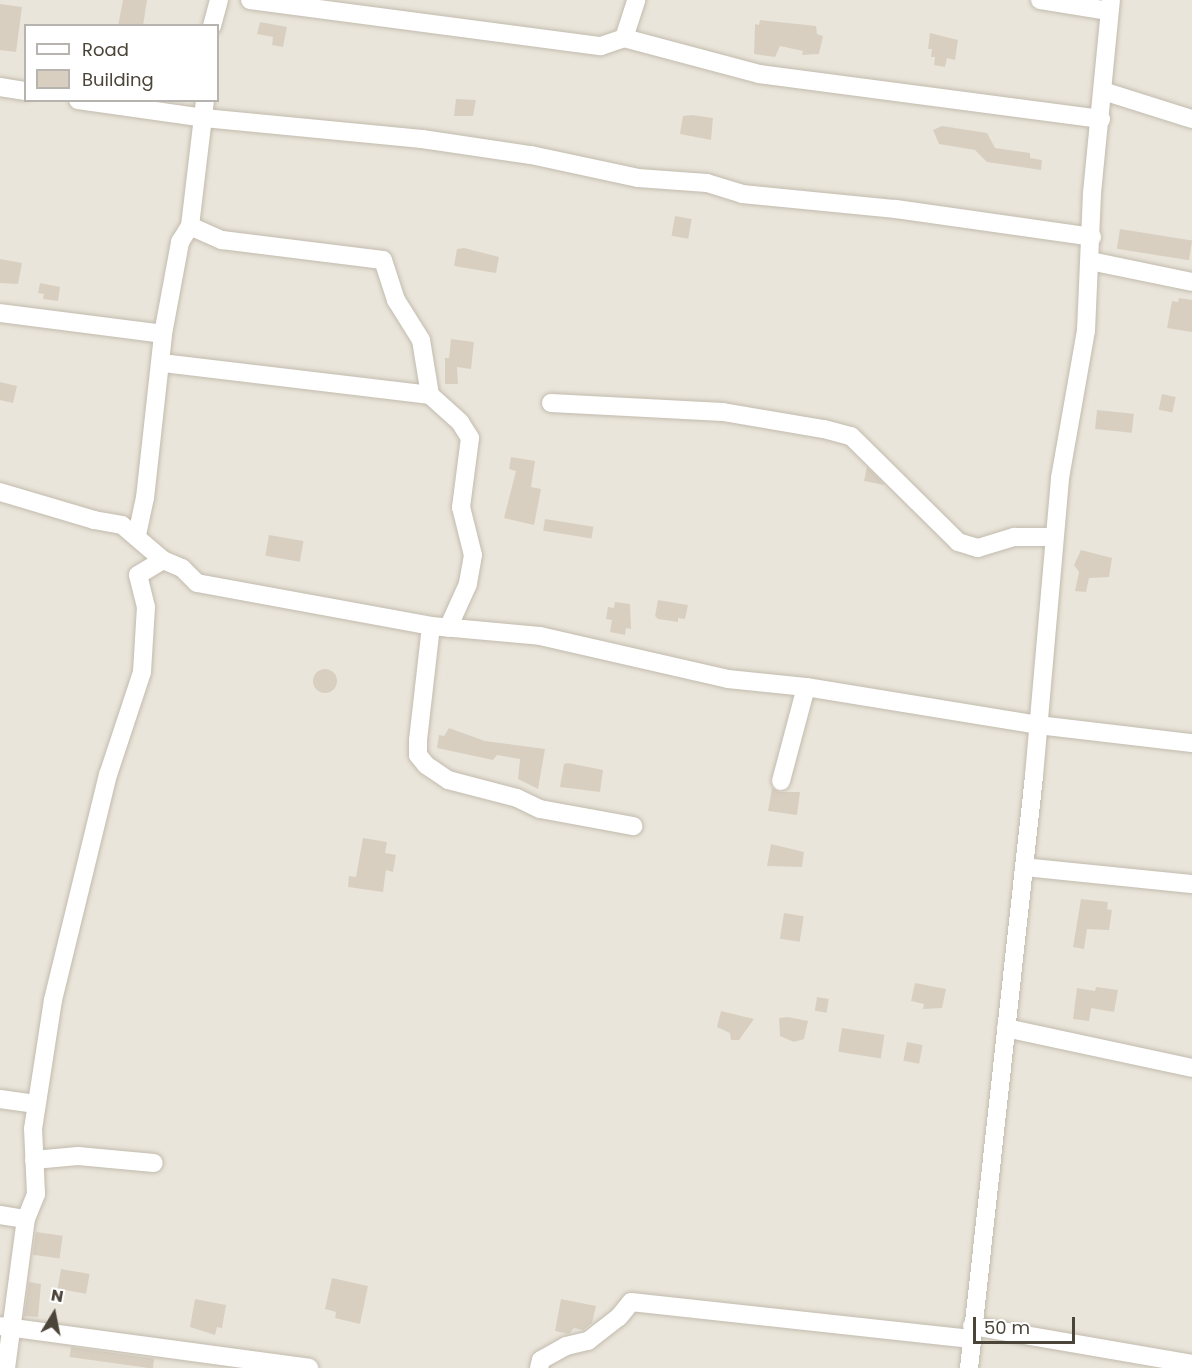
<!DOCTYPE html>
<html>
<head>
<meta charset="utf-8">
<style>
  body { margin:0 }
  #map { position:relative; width:1192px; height:1368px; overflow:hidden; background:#f6f3ec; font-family:Poppins,sans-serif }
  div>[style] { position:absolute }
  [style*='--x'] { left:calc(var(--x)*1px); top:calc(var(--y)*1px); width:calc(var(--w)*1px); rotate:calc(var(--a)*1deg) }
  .residential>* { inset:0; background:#eae5da }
  .building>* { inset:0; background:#d8cfc1; transform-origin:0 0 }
  .round { border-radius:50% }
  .roads { filter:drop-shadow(0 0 2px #c2bbae) drop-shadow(0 0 2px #c2bbae) }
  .minor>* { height:18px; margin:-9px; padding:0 9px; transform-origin:9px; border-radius:9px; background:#fff }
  span { translate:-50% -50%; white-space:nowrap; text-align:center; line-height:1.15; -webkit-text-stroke:6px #fff; paint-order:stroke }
  .legend { position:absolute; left:24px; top:24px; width:195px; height:78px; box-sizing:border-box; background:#fff; border:2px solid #b7b4b0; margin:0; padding:8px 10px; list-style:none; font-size:18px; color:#4b4439 }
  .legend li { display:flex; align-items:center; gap:12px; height:30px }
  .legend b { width:30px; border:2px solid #b7b4b0 }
  .north { position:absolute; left:24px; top:1284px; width:60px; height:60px; -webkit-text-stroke:4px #fff; paint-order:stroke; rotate:10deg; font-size:16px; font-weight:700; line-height:24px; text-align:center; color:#4b4439 }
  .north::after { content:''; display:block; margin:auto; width:21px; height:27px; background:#4b4439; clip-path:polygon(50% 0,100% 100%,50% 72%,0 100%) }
  .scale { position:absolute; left:973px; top:1317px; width:102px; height:27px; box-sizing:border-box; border:3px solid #4b4439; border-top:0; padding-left:8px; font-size:18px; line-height:21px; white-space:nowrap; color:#4b4439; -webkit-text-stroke:4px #fff; paint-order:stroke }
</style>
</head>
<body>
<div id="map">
  <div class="residential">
    <div style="clip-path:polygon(evenodd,0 0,1192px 0,1192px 1368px,0 1368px,0 0,26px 26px,218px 26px,218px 100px,26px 100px,26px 26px)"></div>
  </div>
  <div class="building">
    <div style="clip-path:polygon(123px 0,147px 0,143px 26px,118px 26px)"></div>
    <div style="clip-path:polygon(0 4px,22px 7px,16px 52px,0 50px)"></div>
    <div style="clip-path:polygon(760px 20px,816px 26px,817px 34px,823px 36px,819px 54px,802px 55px,803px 51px,780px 46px,775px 57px,754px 54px,755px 24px,759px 25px)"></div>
    <div style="clip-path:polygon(260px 22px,287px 27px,283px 47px,272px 45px,273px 37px,257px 34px)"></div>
    <div style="clip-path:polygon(930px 33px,958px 40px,955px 60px,947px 58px,945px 67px,934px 65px,935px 57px,931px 57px,932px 49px,928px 49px)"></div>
    <div style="clip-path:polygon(456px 99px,476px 100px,473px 116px,454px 116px)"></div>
    <div style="clip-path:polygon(692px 115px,713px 118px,711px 140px,680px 134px,683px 116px)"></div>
    <div style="clip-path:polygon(942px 126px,987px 133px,995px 148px,1030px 153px,1030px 158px,1042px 160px,1041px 170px,987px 162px,975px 150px,939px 144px,933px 130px)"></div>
    <div style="left:675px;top:216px;width:17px;height:20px;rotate:10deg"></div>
    <div style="left:1120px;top:229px;width:73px;height:20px;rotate:9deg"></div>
    <div style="clip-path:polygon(464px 248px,499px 257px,496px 273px,454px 266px,457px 249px)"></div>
    <div style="clip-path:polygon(0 259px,22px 263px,18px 284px,0 283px)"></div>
    <div style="clip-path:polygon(40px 283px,60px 287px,58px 301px,43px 299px,44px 294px,38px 293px)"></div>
    <div style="clip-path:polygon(1179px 298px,1192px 300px,1192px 332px,1167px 328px,1172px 301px,1178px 302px)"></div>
    <div style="clip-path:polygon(451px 339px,474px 342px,471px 369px,457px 367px,458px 384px,445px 384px,445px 358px,449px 358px)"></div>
    <div style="clip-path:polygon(0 382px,17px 386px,13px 403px,0 400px)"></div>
    <div style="left:1162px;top:394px;width:14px;height:16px;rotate:12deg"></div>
    <div style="left:1097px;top:410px;width:37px;height:19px;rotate:6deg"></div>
    <div style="clip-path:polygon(511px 457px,535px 461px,531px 487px,541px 489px,534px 525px,504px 518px,516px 471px,509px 469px)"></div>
    <div style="clip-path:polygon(867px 467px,884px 484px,884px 485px,864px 481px)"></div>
    <div style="left:545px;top:519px;width:49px;height:12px;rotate:9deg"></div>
    <div style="left:269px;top:535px;width:35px;height:21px;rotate:10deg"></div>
    <div style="clip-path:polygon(1081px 550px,1112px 558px,1109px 577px,1089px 578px,1086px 592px,1075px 591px,1079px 572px,1074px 565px)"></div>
    <div style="clip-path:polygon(658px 600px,688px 605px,685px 619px,678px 618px,678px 622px,658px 619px,655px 616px)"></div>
    <div style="clip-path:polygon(615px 602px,630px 604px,631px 629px,626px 628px,625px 635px,610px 632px,612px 620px,606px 619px,608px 607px,614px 608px)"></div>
    <div class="round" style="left:313px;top:669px;width:24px;height:24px"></div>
    <div style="clip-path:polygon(449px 728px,485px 741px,545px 749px,538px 789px,518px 779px,520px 759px,497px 755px,493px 760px,437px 748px,439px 735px,444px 736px)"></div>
    <div style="clip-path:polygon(568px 763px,603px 770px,600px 792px,560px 787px,564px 764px)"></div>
    <div style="clip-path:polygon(772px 788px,779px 792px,800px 792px,797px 815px,768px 811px)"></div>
    <div style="clip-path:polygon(363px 838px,387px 842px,385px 853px,396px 855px,393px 872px,386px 870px,383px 892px,348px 887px,349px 876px,356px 877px)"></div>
    <div style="clip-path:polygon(771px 844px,804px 852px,802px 867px,767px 866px)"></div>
    <div style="clip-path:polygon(1081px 899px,1108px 902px,1107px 909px,1112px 910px,1109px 930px,1087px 929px,1084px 949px,1073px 947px)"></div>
    <div style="left:784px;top:913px;width:20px;height:26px;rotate:9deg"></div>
    <div style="clip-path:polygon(915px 983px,946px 989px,942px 1008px,923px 1009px,924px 1004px,911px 1001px)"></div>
    <div style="clip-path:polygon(1096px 987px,1118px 990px,1114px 1012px,1091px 1008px,1089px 1021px,1073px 1019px,1077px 988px,1095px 991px)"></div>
    <div style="left:817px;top:997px;width:12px;height:14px;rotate:9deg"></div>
    <div style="clip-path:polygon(721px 1011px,754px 1019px,739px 1040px,731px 1040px,730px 1033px,717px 1027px)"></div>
    <div style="clip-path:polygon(788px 1017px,808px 1021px,804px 1039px,794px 1042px,780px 1036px,779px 1018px)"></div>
    <div style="left:842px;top:1028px;width:43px;height:24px;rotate:9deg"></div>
    <div style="left:907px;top:1042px;width:16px;height:19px;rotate:11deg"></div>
    <div style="left:36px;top:1232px;width:27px;height:23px;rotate:8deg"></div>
    <div style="left:61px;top:1269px;width:29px;height:20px;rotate:10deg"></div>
    <div style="clip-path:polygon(332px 1278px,368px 1286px,360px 1324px,335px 1318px,336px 1312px,325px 1309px)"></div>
    <div style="clip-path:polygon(29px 1282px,41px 1284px,38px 1317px,24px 1316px)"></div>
    <div style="clip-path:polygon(195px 1299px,226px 1305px,222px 1328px,217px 1327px,215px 1335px,190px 1327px)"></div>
    <div style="clip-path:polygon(561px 1299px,596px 1306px,592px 1323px,583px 1330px,574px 1328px,569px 1334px,555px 1331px)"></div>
    <div style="left:71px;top:1347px;width:84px;height:10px;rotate:8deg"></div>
  </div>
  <div class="roads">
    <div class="minor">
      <div style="--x:250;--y:0;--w:354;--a:7.5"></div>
      <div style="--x:601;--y:46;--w:24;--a:-19"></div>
      <div style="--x:624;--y:38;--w:140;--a:14.9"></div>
      <div style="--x:759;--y:74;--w:345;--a:7.5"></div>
      <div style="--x:1040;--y:0;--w:70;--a:9.1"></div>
      <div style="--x:212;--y:26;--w:27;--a:-75"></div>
      <div style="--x:624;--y:38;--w:40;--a:-72"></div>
      <div style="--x:0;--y:87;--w:26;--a:9"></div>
      <div style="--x:1103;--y:91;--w:93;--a:17.5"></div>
      <div style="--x:78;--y:100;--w:127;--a:8.1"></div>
      <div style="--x:204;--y:118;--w:219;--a:5.5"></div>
      <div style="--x:422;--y:139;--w:110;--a:8.4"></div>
      <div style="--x:531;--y:155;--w:109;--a:12.1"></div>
      <div style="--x:638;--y:178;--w:69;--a:4.1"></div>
      <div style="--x:707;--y:183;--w:37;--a:17"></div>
      <div style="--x:742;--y:194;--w:155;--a:5.6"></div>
      <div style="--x:896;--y:209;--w:198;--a:8.1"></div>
      <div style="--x:190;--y:226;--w:35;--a:24"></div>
      <div style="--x:222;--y:240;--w:162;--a:7.1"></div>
      <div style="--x:383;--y:260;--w:42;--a:72"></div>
      <div style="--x:396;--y:300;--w:47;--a:58"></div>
      <div style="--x:421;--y:340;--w:56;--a:80.7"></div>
      <div style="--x:430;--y:395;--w:40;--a:42"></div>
      <div style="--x:460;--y:422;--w:19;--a:58"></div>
      <div style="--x:470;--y:438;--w:70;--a:97.4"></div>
      <div style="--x:461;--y:507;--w:49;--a:76"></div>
      <div style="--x:473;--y:555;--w:29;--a:100"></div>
      <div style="--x:468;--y:584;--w:48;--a:114.4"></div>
      <div style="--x:1090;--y:261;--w:104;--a:11.6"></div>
      <div style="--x:0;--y:313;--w:164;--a:7.3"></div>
      <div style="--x:162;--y:363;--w:270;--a:6.8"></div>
      <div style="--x:551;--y:403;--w:172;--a:3"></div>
      <div style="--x:723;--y:412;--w:102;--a:9.6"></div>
      <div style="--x:824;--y:429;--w:28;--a:15"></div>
      <div style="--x:851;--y:436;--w:151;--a:44.7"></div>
      <div style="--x:958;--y:542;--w:21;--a:17"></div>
      <div style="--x:978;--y:548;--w:38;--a:-17"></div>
      <div style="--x:1014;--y:537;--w:40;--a:0"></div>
      <div style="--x:0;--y:492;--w:98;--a:16.6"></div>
      <div style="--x:94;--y:520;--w:28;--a:10"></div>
      <div style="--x:122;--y:525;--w:54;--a:40.5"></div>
      <div style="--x:163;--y:560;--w:21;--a:23"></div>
      <div style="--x:182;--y:568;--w:21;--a:45"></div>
      <div style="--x:197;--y:583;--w:238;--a:10.4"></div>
      <div style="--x:431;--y:626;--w:109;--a:5.2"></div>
      <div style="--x:540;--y:636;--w:193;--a:12.9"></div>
      <div style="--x:728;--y:679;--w:78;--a:5.9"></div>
      <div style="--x:806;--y:687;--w:235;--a:9.3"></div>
      <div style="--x:1038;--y:725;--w:155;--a:6.7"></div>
      <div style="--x:137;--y:535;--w:38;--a:-78"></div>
      <div style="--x:145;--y:498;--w:165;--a:-83.7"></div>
      <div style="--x:163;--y:334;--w:94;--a:-79.5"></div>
      <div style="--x:180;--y:242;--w:19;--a:-58"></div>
      <div style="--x:190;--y:226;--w:127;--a:-83.2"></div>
      <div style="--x:431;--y:626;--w:115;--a:96.5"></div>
      <div style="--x:418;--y:740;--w:15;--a:90"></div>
      <div style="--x:418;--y:755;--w:13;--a:51"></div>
      <div style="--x:426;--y:765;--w:27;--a:34"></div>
      <div style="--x:448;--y:780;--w:71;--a:14.6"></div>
      <div style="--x:517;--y:798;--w:25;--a:26"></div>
      <div style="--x:540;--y:809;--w:95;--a:10.4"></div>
      <div style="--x:781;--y:781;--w:97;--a:-75.1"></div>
      <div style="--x:1024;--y:867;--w:169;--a:5.8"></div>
      <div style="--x:1006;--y:1028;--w:190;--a:12.1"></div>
      <div style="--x:0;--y:1099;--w:36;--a:8"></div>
      <div style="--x:34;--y:1160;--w:44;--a:-5.2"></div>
      <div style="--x:78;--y:1156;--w:76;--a:5.3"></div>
      <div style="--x:0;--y:1215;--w:26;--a:9"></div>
      <div style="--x:0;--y:1326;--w:312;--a:7.7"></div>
      <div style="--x:972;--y:1326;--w:223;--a:9.8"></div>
      <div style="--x:6;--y:1368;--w:150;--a:-82.4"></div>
      <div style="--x:26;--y:1219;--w:27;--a:-68"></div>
      <div style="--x:36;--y:1194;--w:65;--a:-92.6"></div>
      <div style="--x:33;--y:1129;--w:131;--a:-81.2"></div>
      <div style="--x:53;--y:1000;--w:232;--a:-76.3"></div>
      <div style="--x:108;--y:775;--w:108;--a:-71.7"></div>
      <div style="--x:142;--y:672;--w:65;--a:-86.5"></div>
      <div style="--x:146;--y:607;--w:33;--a:-104"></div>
      <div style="--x:138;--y:575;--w:29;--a:-31"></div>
      <div style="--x:539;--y:1368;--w:8;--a:-76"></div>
      <div style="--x:541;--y:1360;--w:29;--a:-29"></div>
      <div style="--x:566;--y:1346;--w:23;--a:-13"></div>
      <div style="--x:588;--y:1341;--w:39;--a:-38"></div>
      <div style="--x:619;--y:1317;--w:19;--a:-51"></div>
      <div style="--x:631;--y:1302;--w:342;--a:6.2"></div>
      <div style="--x:969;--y:1368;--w:596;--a:-83.73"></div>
      <div style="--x:1034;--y:776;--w:299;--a:-85"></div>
      <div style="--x:1060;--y:478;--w:149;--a:-80"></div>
      <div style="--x:1086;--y:331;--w:138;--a:-87.5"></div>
      <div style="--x:1092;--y:193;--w:194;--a:-84.4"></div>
    </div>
  </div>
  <ul class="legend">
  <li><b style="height:8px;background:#fff"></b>Road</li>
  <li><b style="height:16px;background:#d8cfc1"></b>Building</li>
  </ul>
  <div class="north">N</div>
  <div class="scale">50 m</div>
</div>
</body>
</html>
